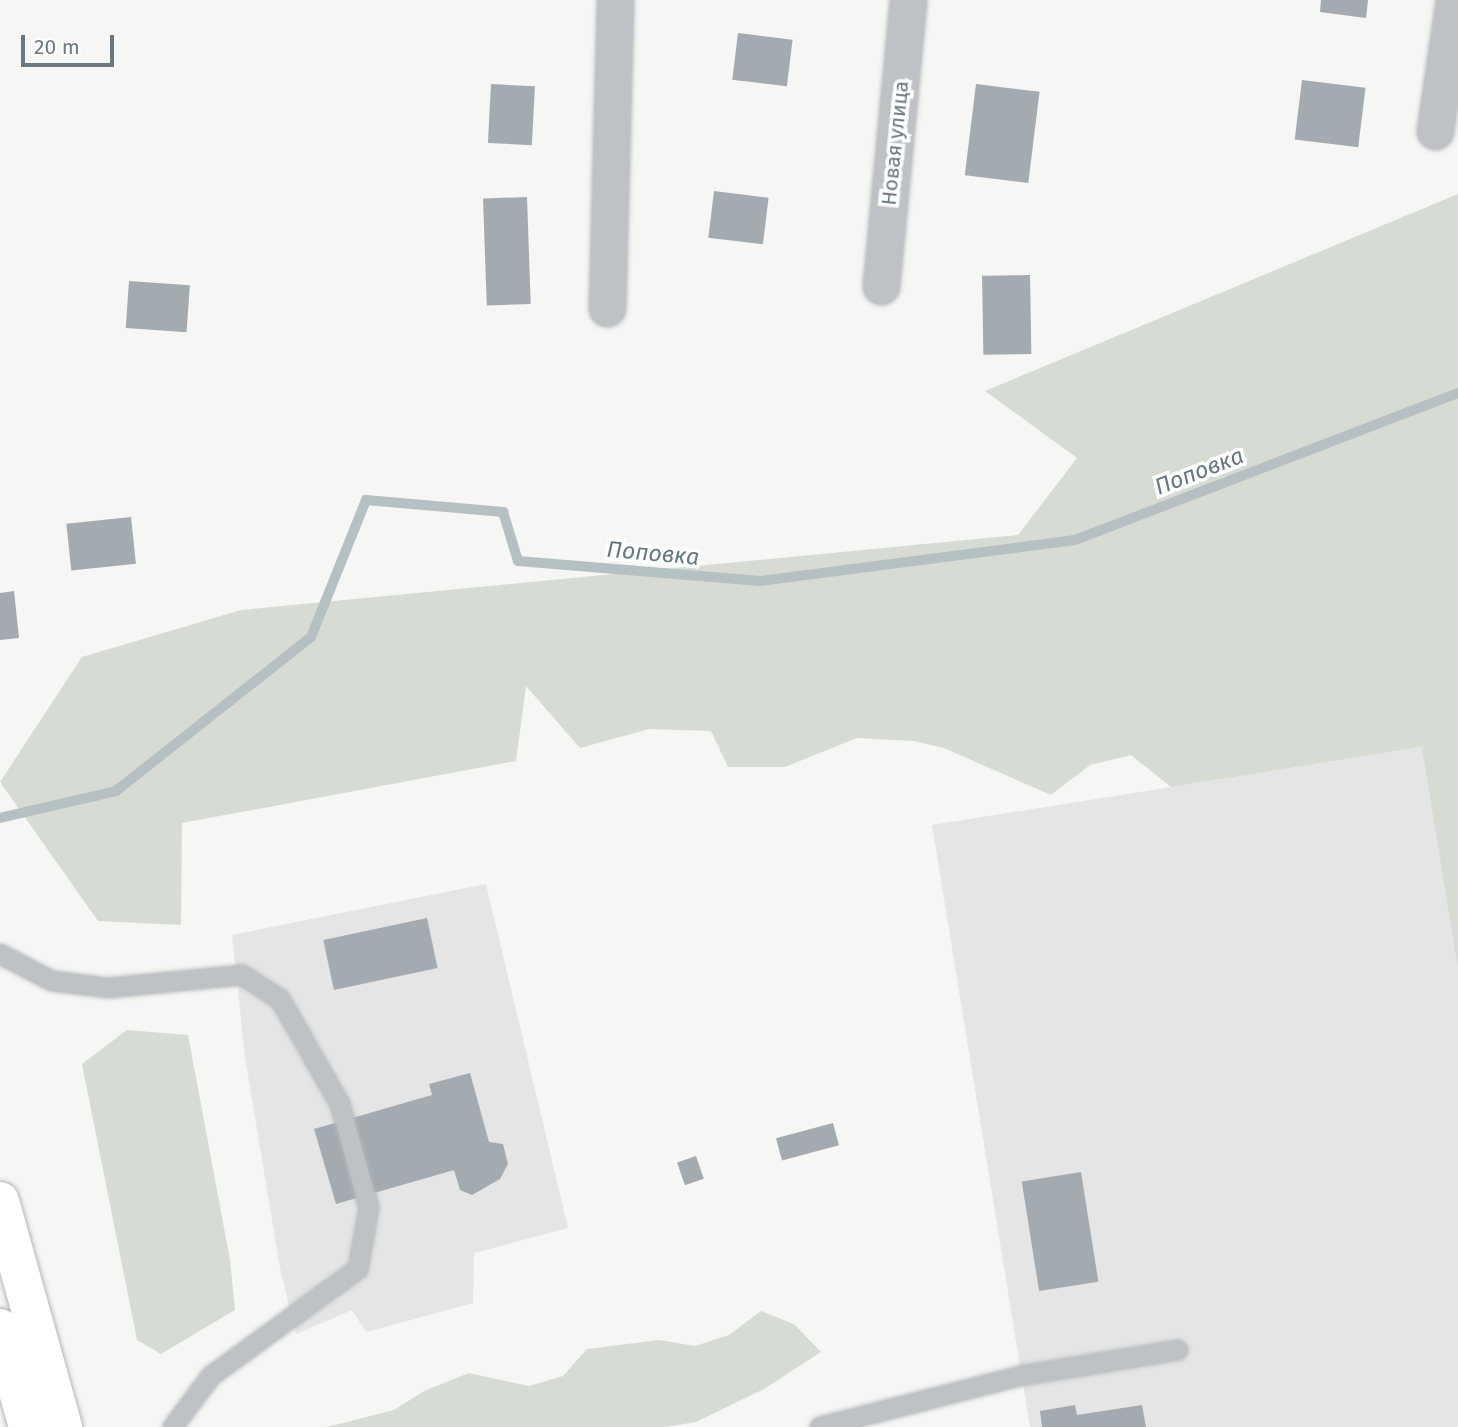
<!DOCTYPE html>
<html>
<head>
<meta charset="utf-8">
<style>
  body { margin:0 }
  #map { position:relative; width:1458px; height:1427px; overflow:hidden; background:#f6f6f4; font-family:"Fira Sans",sans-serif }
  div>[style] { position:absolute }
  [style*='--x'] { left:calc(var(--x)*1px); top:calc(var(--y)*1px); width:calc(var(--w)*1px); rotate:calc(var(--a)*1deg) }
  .built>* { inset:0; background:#e4e5e4 }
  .green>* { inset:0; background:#d6dbd3 }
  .stream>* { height:10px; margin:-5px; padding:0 5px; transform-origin:5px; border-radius:5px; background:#b5c0c3 }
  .building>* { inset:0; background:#a4abb0; transform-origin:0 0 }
  .roads { filter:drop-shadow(0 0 2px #b2b6b9) drop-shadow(0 0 2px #b2b6b9) }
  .service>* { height:18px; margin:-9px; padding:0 9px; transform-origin:9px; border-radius:9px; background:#bec2c5 }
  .minor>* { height:35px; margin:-17.5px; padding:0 17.5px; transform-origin:17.5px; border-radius:17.5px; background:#bec2c5 }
  .primary>* { height:38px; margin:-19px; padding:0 19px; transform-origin:19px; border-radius:19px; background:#fff }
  span { translate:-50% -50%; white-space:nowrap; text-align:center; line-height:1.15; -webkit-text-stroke:7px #fff; paint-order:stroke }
  .street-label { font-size:21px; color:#697881 }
  .water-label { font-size:23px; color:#65787d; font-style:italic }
  .scale { position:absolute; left:21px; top:35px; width:93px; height:32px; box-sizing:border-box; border:4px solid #697881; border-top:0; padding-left:9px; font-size:21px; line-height:24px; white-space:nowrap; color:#697881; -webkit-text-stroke:5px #fff; paint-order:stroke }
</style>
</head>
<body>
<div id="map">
  <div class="built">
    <div style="clip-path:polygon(1423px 747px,1458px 969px,1458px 1427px,1030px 1427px,932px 825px)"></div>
    <div style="clip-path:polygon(486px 884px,568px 1228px,474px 1253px,473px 1303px,366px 1332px,352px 1310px,296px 1334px,280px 1268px,245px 1057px,232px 935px)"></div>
  </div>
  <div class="green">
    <div style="clip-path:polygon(1458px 194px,1458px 969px,1422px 747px,1171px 787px,1131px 755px,1090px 765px,1051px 795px,944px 748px,914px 741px,857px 738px,785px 767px,728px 767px,711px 731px,649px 729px,580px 748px,526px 686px,516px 761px,182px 823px,181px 925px,98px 921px,0 782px,82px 657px,241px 610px,1018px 535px,1077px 458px,985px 391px)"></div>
    <div style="clip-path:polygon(127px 1030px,188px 1035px,230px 1260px,235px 1310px,161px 1354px,137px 1340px,82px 1064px)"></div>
    <div style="clip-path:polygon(761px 1311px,794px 1324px,821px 1352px,764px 1389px,696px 1422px,666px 1427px,327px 1427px,394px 1410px,424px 1391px,469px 1373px,529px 1386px,563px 1376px,587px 1349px,659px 1340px,695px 1346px,729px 1335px)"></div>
  </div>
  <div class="stream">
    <div style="--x:0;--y:818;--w:119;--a:-13.1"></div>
    <div style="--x:116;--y:791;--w:248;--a:-38.3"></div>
    <div style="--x:311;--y:637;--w:148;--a:-68.1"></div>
    <div style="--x:366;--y:500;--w:138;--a:5"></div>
    <div style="--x:503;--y:512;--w:51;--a:73"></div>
    <div style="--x:518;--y:561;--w:243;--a:4.7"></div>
    <div style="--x:760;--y:581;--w:318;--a:-7.4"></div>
    <div style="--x:1075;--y:540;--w:410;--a:-21"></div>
  </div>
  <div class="building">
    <div style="clip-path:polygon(1321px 0,1368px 0,1366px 18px,1320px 12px)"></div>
    <div style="left:738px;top:33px;width:55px;height:47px;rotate:7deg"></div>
    <div style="left:1302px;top:80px;width:64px;height:60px;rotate:7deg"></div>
    <div style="left:491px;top:84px;width:44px;height:59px;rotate:3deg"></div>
    <div style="left:976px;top:84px;width:64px;height:92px;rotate:7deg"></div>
    <div style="left:714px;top:191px;width:55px;height:47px;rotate:7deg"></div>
    <div style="left:527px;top:197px;width:107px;height:44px;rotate:88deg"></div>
    <div style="left:1030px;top:275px;width:79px;height:48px;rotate:89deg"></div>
    <div style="left:129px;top:281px;width:61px;height:47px;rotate:4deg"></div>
    <div style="left:131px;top:517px;width:47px;height:65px;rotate:84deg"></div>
    <div style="clip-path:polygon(14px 591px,19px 638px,0 640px,0 593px)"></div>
    <div style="left:427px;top:918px;width:51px;height:106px;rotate:78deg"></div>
    <div style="clip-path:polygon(470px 1073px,489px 1142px,503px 1144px,508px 1164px,500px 1179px,472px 1195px,460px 1190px,454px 1170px,336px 1204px,314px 1129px,432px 1095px,429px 1084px)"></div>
    <div style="left:833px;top:1123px;width:23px;height:59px;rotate:75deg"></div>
    <div style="left:696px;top:1156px;width:24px;height:20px;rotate:71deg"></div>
    <div style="left:1081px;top:1172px;width:111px;height:60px;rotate:81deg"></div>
    <div style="clip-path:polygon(1075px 1405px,1077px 1415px,1142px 1405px,1146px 1427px,1042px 1427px,1040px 1411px)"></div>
  </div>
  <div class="roads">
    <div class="service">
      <div style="--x:0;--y:954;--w:59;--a:27.4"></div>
      <div style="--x:52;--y:981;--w:56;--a:7.1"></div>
      <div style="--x:108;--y:988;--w:135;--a:-5.5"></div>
      <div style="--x:242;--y:975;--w:45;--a:32.3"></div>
      <div style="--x:280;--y:999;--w:121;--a:60.3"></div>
      <div style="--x:340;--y:1104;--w:108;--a:74.4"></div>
      <div style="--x:369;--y:1208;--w:62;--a:100.2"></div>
      <div style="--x:358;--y:1269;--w:182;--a:143.9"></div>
      <div style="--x:211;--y:1376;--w:64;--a:126.7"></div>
      <div style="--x:820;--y:1427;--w:206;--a:-14.3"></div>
      <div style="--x:1020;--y:1376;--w:160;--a:-9.3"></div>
    </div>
    <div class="minor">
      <div style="--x:1435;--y:131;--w:132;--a:-81.7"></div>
      <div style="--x:881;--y:286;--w:287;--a:-84.6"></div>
      <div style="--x:607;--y:308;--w:308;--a:-88.5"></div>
    </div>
    <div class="primary">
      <div style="--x:0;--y:1201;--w:235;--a:74.4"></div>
      <div style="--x:0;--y:1328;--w:103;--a:74.2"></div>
    </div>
  </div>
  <div class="street-label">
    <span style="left:895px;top:143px;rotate:-84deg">Новая улица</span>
  </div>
  <div class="water-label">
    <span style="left:1199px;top:471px;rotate:-21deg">Поповка</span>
    <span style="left:653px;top:553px;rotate:5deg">Поповка</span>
  </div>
  <div class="scale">20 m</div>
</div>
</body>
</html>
